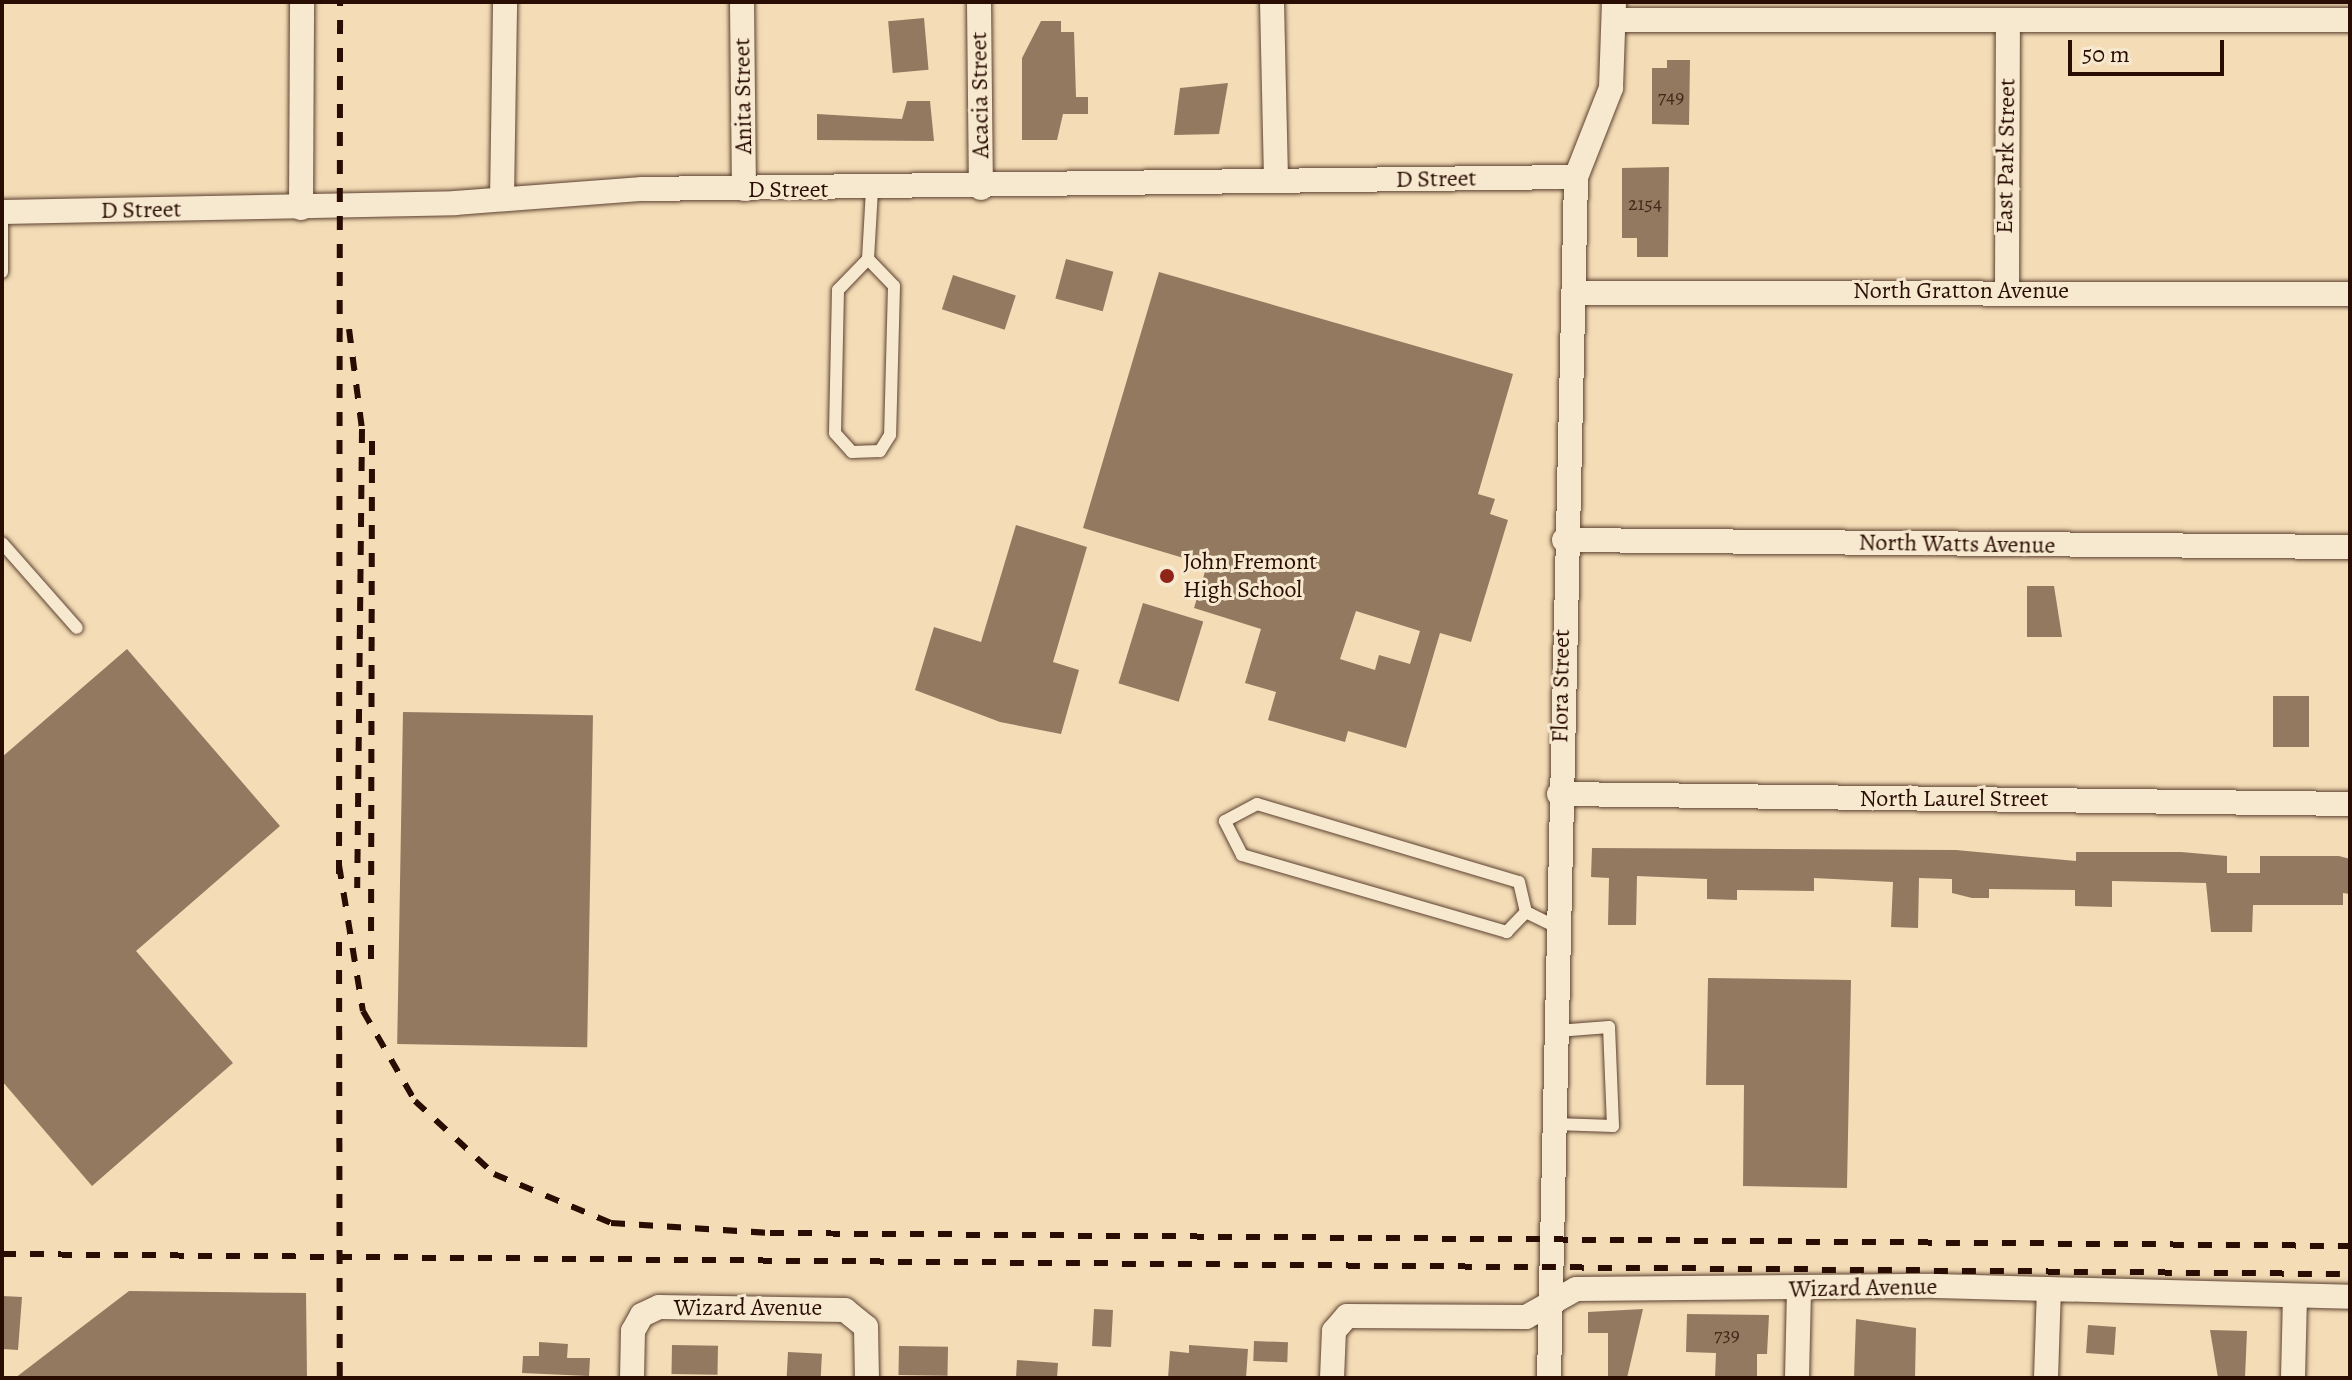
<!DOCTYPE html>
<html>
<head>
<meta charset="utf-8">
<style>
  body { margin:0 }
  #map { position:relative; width:2352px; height:1380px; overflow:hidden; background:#f3dcb6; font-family:Alegreya,serif }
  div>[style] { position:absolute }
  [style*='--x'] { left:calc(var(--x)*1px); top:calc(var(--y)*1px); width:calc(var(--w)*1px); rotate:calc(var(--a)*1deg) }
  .building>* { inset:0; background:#937960; transform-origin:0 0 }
  .roads { filter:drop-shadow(0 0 2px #5c412f) drop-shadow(0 0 2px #5c412f) }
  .service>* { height:12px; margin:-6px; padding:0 6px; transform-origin:6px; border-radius:6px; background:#f7e8d0 }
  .minor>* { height:24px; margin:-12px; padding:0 12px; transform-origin:12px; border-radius:12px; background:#f7e8d0 }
  .rail>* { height:6px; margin-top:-3px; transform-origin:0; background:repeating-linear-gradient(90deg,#2a0d02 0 14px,transparent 0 28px) }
  .dots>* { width:22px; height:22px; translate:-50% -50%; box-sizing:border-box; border:4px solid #f7e8d0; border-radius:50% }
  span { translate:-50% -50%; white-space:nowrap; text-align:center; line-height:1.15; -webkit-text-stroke:6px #f7e8d0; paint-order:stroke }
  .number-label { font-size:20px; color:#44281a }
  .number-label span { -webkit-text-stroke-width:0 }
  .street-label { font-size:24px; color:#2a0d02 }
  .poi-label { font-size:24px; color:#2a0d02 }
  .left { translate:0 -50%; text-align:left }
  .frame { position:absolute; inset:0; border:4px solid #2a0d02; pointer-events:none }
  .scale { position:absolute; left:2068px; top:40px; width:156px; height:36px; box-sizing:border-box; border:4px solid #2a0d02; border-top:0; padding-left:10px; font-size:24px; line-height:28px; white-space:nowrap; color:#2a0d02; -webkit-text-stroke:6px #f7e8d0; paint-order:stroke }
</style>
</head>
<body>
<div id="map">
  <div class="building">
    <div style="left:924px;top:18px;width:52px;height:36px;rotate:85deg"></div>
    <div style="clip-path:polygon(1041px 21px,1061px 21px,1061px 32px,1074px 32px,1076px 97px,1088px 97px,1088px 114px,1063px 114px,1057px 140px,1022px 140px,1022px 58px)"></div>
    <div style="clip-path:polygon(1667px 60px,1690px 60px,1689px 125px,1652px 124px,1652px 68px,1667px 68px)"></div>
    <div style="clip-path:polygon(1228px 83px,1219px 134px,1174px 135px,1180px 88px)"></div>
    <div style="clip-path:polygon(907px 101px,930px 101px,934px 141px,817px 140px,817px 114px,902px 119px)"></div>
    <div style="clip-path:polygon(1669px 167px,1668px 257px,1637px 257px,1637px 238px,1622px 238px,1622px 168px)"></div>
    <div style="left:1066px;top:259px;width:49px;height:41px;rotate:15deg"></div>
    <div style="clip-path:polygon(evenodd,1159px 272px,1513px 374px,1478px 494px,1495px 499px,1490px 514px,1508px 520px,1471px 642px,1440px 633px,1406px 748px,1348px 731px,1345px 742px,1268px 720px,1276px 692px,1245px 683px,1261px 629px,1194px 608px,1207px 565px,1083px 528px,1159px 272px,1356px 611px,1420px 631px,1410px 664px,1379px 655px,1375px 670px,1340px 659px,1356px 611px)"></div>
    <div style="left:953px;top:275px;width:66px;height:36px;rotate:18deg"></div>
    <div style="clip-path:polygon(1016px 525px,1087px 547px,1053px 662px,1079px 670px,1061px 734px,1000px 722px,915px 690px,934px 627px,981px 642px)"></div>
    <div style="clip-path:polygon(2027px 586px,2054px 586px,2062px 637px,2027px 637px)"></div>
    <div style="left:1143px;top:603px;width:63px;height:84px;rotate:17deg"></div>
    <div style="clip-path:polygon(127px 649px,280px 826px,136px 951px,233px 1063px,92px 1186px,2px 1081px,2px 757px)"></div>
    <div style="left:2273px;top:696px;width:36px;height:51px"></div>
    <div style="left:403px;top:712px;width:190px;height:332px;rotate:1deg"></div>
    <div style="clip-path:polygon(1592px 848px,1956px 850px,2076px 861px,2076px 852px,2181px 852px,2227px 856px,2227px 873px,2260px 873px,2260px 856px,2339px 856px,2350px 859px,2350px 894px,2343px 893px,2343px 905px,2253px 905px,2252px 932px,2211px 932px,2206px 883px,2112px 881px,2112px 907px,2075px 906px,2075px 890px,1989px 889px,1989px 898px,1972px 898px,1952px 893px,1952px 879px,1919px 878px,1918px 928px,1891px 927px,1893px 882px,1814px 878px,1814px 891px,1737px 890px,1737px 900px,1707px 899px,1707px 879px,1637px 876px,1636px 925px,1608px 925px,1609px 878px,1591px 877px)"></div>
    <div style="clip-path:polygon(1708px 978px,1851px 980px,1847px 1188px,1743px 1186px,1744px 1085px,1706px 1085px)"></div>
    <div style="clip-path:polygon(129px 1291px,306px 1293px,307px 1378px,15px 1378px)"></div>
    <div style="clip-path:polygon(2px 1296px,22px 1297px,18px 1350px,2px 1349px)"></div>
    <div style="left:1094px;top:1309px;width:19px;height:37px;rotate:3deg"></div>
    <div style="clip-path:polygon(1643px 1309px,1627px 1378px,1608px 1378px,1608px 1333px,1588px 1333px,1588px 1312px)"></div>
    <div style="clip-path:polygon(1687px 1314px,1769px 1315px,1767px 1354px,1757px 1354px,1757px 1378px,1715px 1378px,1716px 1353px,1686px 1352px)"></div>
    <div style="clip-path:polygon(1856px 1319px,1916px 1328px,1915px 1378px,1854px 1378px)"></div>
    <div style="left:2088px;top:1325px;width:28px;height:28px;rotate:4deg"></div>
    <div style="clip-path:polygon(2210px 1330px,2247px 1331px,2245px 1378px,2218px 1378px)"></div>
    <div style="left:1254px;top:1341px;width:34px;height:20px;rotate:2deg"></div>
    <div style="clip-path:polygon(539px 1342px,568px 1344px,567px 1358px,590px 1358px,589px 1376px,522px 1373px,523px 1356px,539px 1356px)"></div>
    <div style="left:672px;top:1345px;width:46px;height:29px;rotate:1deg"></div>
    <div style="clip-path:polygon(1189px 1345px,1248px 1349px,1246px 1378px,1168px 1378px,1170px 1351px,1189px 1353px)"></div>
    <div style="left:899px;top:1346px;width:49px;height:29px;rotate:1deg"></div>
    <div style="left:788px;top:1352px;width:34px;height:26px;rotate:3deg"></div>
    <div style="clip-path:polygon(1017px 1360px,1058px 1363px,1057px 1378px,1016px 1378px)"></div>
  </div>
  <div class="roads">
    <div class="service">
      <div style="--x:2;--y:219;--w:53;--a:90"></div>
      <div style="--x:868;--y:259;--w:37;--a:46"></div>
      <div style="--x:894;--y:286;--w:149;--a:91.5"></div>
      <div style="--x:890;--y:435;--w:19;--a:122"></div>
      <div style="--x:880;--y:451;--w:28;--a:178"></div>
      <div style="--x:852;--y:452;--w:25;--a:-132"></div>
      <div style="--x:835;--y:433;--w:143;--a:-88.8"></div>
      <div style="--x:838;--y:290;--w:43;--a:-45.9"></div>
      <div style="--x:868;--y:259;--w:69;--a:-86.7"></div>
      <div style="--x:2;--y:543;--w:113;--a:48.6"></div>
      <div style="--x:1257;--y:804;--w:273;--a:16.6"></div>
      <div style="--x:1519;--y:882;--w:31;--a:77"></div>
      <div style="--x:1526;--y:912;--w:28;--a:134"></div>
      <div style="--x:1507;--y:932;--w:276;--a:-163.8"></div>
      <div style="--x:1242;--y:855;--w:38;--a:-117"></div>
      <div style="--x:1225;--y:821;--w:36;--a:-28"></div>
      <div style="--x:1526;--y:912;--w:32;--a:26"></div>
      <div style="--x:1555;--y:1124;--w:58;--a:2"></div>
      <div style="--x:1613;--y:1126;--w:99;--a:-92.3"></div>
      <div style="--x:1609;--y:1027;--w:52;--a:175.6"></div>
    </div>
    <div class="minor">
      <div style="--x:742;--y:2;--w:187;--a:89.4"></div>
      <div style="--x:979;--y:2;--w:186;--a:89.4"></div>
      <div style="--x:1272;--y:2;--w:179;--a:88.7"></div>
      <div style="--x:1614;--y:20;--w:736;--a:0"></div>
      <div style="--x:502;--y:199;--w:197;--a:-89.1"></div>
      <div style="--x:301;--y:208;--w:206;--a:-89.7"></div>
      <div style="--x:2;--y:212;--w:453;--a:-1.1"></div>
      <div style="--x:455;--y:203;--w:188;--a:-4.3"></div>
      <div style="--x:642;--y:189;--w:934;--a:-0.74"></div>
      <div style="--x:2007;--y:291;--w:271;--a:-89.8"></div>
      <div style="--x:1573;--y:293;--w:777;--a:0.07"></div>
      <div style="--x:1564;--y:540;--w:786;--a:0.51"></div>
      <div style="--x:1559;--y:794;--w:791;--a:0.72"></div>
      <div style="--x:632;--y:1378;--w:47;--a:-88.8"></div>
      <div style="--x:633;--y:1331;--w:18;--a:-61"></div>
      <div style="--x:642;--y:1315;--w:19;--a:-25"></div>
      <div style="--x:659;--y:1307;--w:186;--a:0.9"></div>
      <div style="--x:845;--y:1310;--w:27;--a:39"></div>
      <div style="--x:866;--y:1327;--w:51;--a:88.9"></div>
      <div style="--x:1332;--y:1378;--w:47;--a:-87.6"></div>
      <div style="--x:1334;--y:1331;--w:20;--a:-49"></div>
      <div style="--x:1347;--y:1316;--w:179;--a:0.3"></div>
      <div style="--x:1526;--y:1317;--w:57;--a:-29.2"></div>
      <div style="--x:1576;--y:1289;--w:360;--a:-0.5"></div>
      <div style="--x:1936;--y:1286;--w:414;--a:1.5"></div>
      <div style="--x:1549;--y:1378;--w:1201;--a:-88.71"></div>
      <div style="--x:1576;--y:177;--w:96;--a:-68.5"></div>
      <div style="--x:1611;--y:88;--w:86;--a:-88"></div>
      <div style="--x:1797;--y:1378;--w:89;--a:-88.7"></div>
      <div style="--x:2046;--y:1378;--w:89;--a:-88.1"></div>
      <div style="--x:2293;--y:1378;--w:81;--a:-88.6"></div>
    </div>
  </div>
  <div class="rail">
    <div style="--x:349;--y:329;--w:101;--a:82.6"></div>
    <div style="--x:362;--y:429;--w:459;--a:90.6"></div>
    <div style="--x:339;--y:865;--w:148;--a:80.7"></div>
    <div style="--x:363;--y:1011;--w:104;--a:60"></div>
    <div style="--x:415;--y:1101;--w:108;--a:42.7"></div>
    <div style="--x:494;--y:1174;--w:127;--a:22.7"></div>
    <div style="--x:611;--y:1223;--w:159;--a:3.6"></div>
    <div style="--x:770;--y:1233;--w:1580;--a:0.47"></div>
    <div style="--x:339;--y:874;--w:872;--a:-89.93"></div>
    <div style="--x:339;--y:942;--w:436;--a:89.9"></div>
    <div style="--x:371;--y:959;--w:521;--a:-89.89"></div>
    <div style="--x:2;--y:1254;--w:2348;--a:0.49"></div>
  </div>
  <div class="dots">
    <div style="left:1167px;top:576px;background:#8f2418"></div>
  </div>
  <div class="number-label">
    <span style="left:1671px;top:96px">749</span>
    <span style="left:1645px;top:203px">2154</span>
    <span style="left:1727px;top:1334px">739</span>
  </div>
  <div class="street-label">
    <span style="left:980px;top:95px;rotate:-91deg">Acacia Street</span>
    <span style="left:743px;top:96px;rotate:-91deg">Anita Street</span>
    <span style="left:2006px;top:156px;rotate:-89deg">East Park Street</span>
    <span style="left:1436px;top:179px;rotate:-1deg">D Street</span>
    <span style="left:788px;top:190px">D Street</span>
    <span style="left:141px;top:210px;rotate:-1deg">D Street</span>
    <span style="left:1961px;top:291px">North Gratton Avenue</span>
    <span style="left:1957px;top:544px;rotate:1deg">North Watts Avenue</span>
    <span style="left:1561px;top:686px;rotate:-89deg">Flora Street</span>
    <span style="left:1954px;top:799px">North Laurel Street</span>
    <span style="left:1863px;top:1288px;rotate:-1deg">Wizard Avenue</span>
    <span style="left:748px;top:1308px">Wizard Avenue</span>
  </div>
  <div class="poi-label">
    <span class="left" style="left:1183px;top:576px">John Fremont<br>High School</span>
  </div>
  <div class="frame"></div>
  <div class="scale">50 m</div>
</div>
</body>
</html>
